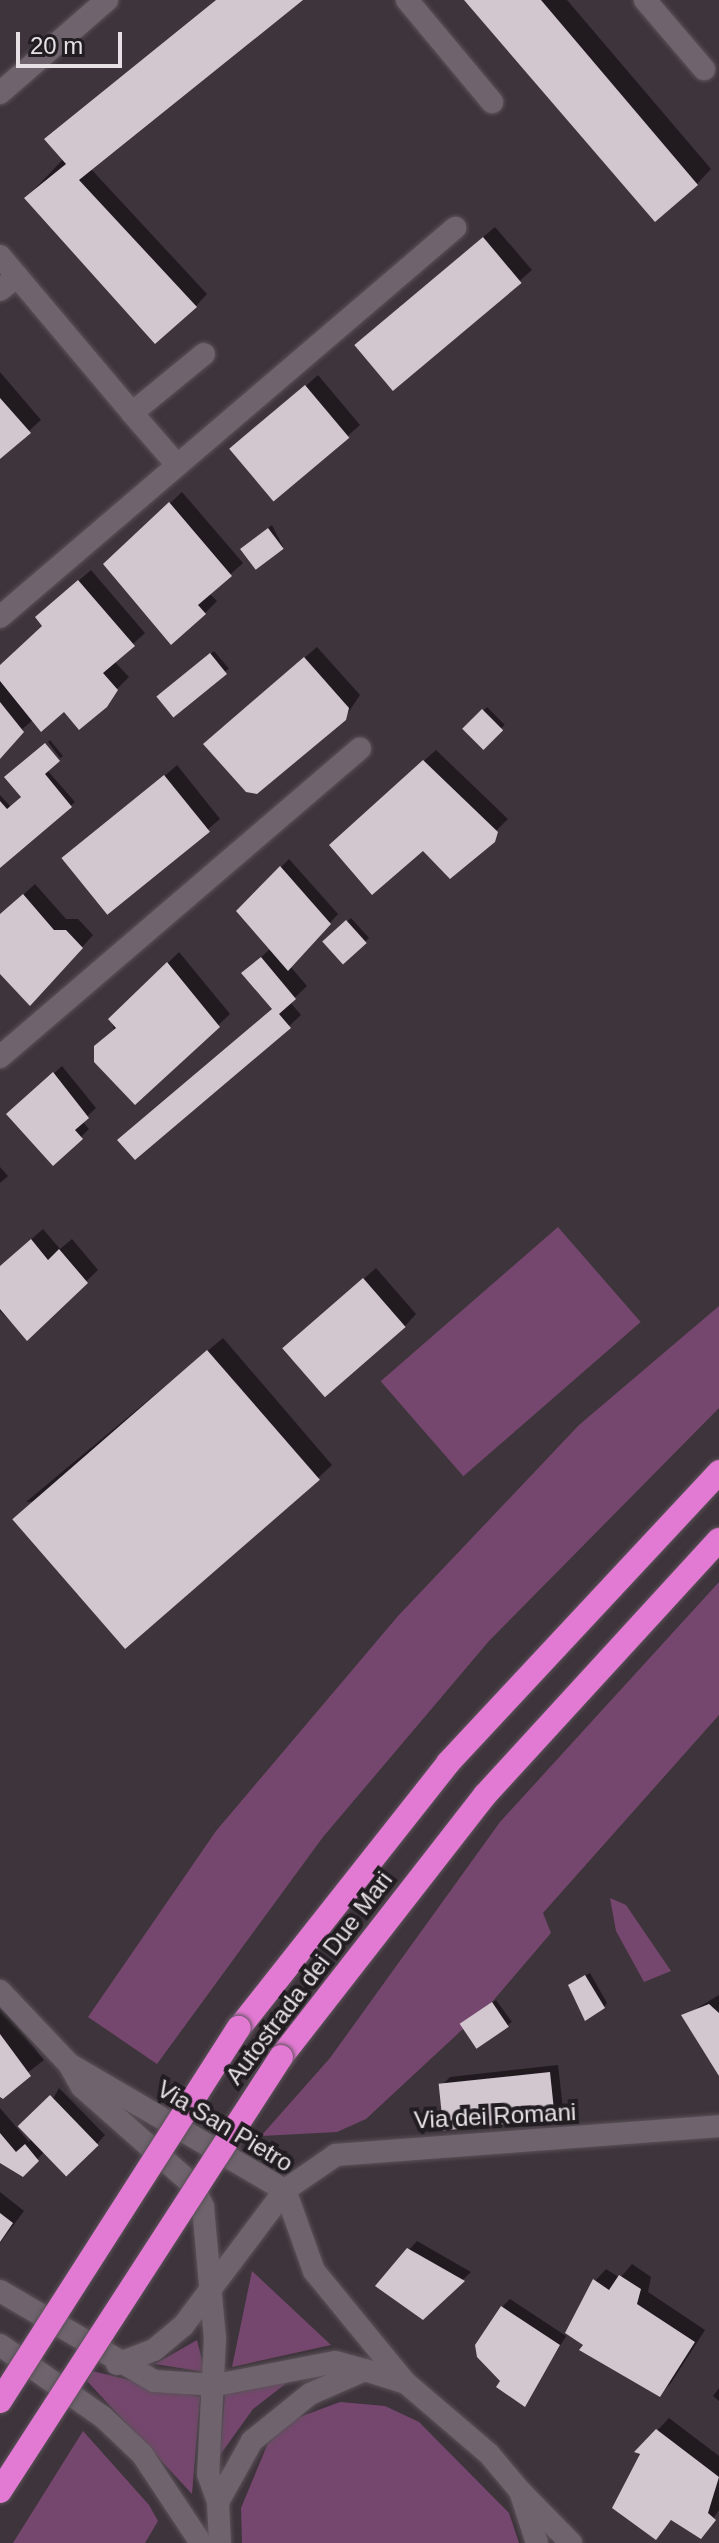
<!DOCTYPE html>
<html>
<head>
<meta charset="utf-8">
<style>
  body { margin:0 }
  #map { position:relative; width:719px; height:2543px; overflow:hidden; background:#3e343b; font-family:Helvetica,sans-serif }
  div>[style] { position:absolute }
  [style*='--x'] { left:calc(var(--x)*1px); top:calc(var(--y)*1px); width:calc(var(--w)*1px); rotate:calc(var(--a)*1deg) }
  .green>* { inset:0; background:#76476e; transform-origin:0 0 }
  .shadow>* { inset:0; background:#0007; transform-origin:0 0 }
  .building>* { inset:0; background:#d2c6cf; transform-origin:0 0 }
  .roads { filter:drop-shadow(0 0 2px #5b5259) drop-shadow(0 0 2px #5b5259) }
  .minor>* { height:22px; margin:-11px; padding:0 11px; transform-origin:11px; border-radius:11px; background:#6f646d }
  .tertiary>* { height:22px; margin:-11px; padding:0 11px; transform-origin:11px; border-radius:11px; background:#6f646d }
  .secondary>* { height:22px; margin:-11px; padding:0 11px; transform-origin:11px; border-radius:11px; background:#6f646d }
  .motorway>* { height:24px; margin:-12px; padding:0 12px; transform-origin:12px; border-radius:12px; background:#e279d2 }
  .bridges { filter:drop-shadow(0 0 2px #5b5259) drop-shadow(0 0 2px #5b5259) }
  .motorway-bridge>* { height:24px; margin:-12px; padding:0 12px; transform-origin:12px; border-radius:12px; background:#e279d2 }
  span { translate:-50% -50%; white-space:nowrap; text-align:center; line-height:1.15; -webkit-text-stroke:8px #211d20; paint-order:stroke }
  .street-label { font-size:24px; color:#e7e0e5 }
  .scale { position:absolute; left:16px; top:32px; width:106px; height:36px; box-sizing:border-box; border:4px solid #e7e0e5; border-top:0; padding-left:10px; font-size:24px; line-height:28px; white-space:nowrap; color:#e7e0e5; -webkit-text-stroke:6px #211d20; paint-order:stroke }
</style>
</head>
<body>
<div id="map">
  <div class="green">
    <div style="left:558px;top:1227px;width:126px;height:235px;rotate:49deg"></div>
    <div style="clip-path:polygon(719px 1306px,719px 1408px,489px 1641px,323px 1837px,157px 2064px,88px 2017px,216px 1831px,398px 1616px,579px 1425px)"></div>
    <div style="clip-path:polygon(719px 1582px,719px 1715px,543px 1913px,551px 1933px,492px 2002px,366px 2119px,337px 2132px,261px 2136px,330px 2058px,500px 1822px)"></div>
    <div style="clip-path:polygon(610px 1898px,626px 1905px,671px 1971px,644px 1982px,616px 1931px)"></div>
    <div style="clip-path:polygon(252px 2271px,331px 2345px,232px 2367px)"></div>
    <div style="clip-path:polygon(197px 2340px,205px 2372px,155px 2364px)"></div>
    <div style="clip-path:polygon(92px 2371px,200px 2397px,192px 2494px,87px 2381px)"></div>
    <div style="clip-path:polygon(293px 2378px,253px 2409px,220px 2455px,225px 2394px)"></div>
    <div style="clip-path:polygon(340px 2402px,385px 2406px,419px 2422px,509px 2513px,519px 2543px,242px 2543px,241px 2508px,268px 2443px,297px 2418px)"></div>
    <div style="clip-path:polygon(83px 2431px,149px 2505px,158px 2521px,145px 2543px,13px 2543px)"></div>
  </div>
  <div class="shadow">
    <div style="clip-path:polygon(216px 0,300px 0,91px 169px,207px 294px,196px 306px,26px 198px)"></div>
    <div style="clip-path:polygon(467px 0,567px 0,711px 169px,697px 184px)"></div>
    <div style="clip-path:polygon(495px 227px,532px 270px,393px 391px,368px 334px)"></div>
    <div style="clip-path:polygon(0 372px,41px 420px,0 457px)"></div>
    <div style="clip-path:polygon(318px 375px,360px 425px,274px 501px,246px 439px)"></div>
    <div style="clip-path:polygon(182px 492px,243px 563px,209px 593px,217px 601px,205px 613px,105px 564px)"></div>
    <div style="clip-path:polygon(272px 525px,283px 547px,246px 545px)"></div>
    <div style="clip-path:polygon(91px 570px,145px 633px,114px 661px,129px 677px,79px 727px,64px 709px,34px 719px,0 748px,0 667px,45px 625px,49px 606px)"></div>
    <div style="clip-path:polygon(317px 647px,360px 695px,344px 719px,217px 733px)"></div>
    <div style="left:214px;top:651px;width:23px;height:71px;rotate:50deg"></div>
    <div style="left:487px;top:707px;width:25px;height:30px;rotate:45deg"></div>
    <div style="clip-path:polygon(50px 740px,63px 756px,60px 758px,48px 742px)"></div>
    <div style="clip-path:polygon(436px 750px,508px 819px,450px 876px,423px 848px,343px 834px)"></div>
    <div style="clip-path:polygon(177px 765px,220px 819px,111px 911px,79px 852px)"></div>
    <div style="clip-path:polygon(47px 770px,75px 802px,0 866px,0 795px,11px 807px)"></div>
    <div style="clip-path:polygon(289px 859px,338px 914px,290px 966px,307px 986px,290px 1002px,301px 1015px,289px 1026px,244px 973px,271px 948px,238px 911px)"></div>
    <div style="clip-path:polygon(35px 884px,66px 919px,78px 919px,93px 935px,42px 992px,0 971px,0 916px)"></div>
    <div style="left:351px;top:918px;width:27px;height:35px;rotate:48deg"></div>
    <div style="clip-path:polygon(179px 952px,230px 1014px,135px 1103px,111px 1019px)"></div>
    <div style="clip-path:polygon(62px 1066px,96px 1108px,82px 1121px,89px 1129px,81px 1137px,17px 1106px)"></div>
    <div style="clip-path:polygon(0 1167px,8px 1176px,0 1183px)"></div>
    <div style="clip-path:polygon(43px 1229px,60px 1249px,72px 1239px,98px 1270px,27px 1338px,0 1311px,0 1267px)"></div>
    <div style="clip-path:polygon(376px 1268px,416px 1314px,405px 1326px,298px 1337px)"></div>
    <div style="clip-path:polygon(223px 1338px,332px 1465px,317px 1479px,26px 1502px)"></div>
    <div style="clip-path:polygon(590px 1973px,607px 2003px,604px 2007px,574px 1982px)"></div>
    <div style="clip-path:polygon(719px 1995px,719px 2072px,684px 2016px)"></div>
    <div style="left:496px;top:2000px;width:27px;height:37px;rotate:54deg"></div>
    <div style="clip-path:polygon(0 2005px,44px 2060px,0 2094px)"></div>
    <div style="clip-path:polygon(558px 2065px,563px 2109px,554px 2117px,441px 2086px,450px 2077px)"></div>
    <div style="clip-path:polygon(59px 2088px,105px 2135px,76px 2167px,45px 2151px,23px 2174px,0 2160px,0 2108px,29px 2142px)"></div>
    <div style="clip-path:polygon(0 2192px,24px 2211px,0 2243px)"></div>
    <div style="clip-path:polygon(417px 2241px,471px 2272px,423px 2317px,409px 2250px)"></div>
    <div style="clip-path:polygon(632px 2264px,651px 2277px,648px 2292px,705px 2330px,671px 2383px,660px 2394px,568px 2333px,524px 2404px,477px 2344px,502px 2307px,510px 2299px,566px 2336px,595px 2281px,606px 2269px,620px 2278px)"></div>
    <div style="clip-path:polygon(719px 2388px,719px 2401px,713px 2396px)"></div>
    <div style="clip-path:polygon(669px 2418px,719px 2456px,719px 2510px,701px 2536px,673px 2518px,655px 2538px,638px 2451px)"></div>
  </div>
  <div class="building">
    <div style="clip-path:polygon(216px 0,303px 0,79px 180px,197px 307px,155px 344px,24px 198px,66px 164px,44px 139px)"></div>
    <div style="clip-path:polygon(464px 0,541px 0,698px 185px,655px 222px)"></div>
    <div style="left:483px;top:237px;width:60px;height:168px;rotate:50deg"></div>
    <div style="left:305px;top:385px;width:69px;height:99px;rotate:50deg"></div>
    <div style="clip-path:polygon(0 398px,31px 433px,0 459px)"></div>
    <div style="clip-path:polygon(169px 502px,232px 576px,198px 605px,206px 614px,171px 645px,103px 564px)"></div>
    <div style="left:268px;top:528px;width:26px;height:35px;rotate:53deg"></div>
    <div style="clip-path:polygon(78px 580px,135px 646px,103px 673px,118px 690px,107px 707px,79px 730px,64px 712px,41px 732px,0 681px,0 665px,42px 626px,35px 617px)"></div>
    <div style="left:210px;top:653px;width:27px;height:69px;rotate:51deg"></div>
    <div style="clip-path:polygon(304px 657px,349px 708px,346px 720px,257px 794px,246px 792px,203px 744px)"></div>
    <div style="clip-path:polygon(0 702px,24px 732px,0 759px)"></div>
    <div style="left:482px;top:709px;width:30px;height:28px;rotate:45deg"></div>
    <div style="clip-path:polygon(45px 743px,60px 761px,45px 774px,72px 807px,0 868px,0 801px,7px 809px,21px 797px,4px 777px)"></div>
    <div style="clip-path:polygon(423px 760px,498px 832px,495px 842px,450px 879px,423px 851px,372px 895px,329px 845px)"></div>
    <div style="left:164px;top:775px;width:73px;height:132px;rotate:51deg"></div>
    <div style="clip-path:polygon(280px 866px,331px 924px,288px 971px,236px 911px)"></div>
    <div style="clip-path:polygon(23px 894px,54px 930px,66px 930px,83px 948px,30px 1006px,0 974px,0 914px)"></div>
    <div style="left:346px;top:920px;width:31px;height:32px;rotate:48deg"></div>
    <div style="clip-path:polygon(261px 957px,296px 999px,279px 1014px,291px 1028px,135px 1160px,117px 1140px,272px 1009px,241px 973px)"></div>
    <div style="clip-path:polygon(167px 962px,220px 1027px,135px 1105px,94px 1062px,94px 1046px,116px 1028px,108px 1019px)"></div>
    <div style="clip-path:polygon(53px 1072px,89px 1118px,75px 1130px,83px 1139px,53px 1166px,6px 1114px)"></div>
    <div style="clip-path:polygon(31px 1239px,48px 1260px,59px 1249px,88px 1283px,27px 1341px,0 1309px,0 1266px)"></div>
    <div style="left:363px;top:1278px;width:65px;height:107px;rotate:49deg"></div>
    <div style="left:207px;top:1350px;width:172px;height:258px;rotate:49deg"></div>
    <div style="clip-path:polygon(585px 1975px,605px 2008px,585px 2021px,568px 1985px)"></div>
    <div style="left:492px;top:2002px;width:30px;height:39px;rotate:56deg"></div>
    <div style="clip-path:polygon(709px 2004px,719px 2013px,719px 2076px,681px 2015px)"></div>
    <div style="clip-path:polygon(0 2034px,31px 2076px,3px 2099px,0 2097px)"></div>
    <div style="left:550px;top:2072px;width:47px;height:112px;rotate:84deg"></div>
    <div style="left:50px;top:2095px;width:70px;height:45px;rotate:46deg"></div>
    <div style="clip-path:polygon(0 2133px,16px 2152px,25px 2144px,39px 2161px,23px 2177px,0 2163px)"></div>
    <div style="clip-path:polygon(0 2213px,13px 2223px,0 2242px)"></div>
    <div style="clip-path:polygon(407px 2248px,465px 2281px,423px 2320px,375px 2286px)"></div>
    <div style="clip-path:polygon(619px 2275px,641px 2289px,637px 2304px,695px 2342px,660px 2397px,579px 2350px,583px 2345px,565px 2333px,593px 2279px,609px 2290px)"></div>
    <div style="clip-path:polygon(501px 2306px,560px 2345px,525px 2407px,496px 2387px,500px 2381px,477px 2357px,475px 2345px)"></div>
    <div style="clip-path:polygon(656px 2429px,719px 2477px,708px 2513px,716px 2520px,701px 2539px,671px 2520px,656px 2540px,612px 2508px,640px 2454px,634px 2452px)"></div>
  </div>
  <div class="roads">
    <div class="minor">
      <div style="--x:407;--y:0;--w:133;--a:50.2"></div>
      <div style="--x:645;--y:0;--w:91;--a:49.5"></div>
      <div style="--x:0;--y:93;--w:142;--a:-41"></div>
      <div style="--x:0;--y:256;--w:205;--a:49.9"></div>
      <div style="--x:132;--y:413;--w:93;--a:-39.3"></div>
      <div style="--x:0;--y:290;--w:22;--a:-39"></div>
      <div style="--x:132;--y:413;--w:69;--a:49.1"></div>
      <div style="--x:0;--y:617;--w:599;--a:-40.53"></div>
      <div style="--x:0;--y:1057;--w:474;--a:-40.6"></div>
      <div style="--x:0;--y:1991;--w:100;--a:46.6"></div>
      <div style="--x:69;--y:2064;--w:250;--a:30.3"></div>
      <div style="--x:69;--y:2064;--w:26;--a:61"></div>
      <div style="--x:82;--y:2087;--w:145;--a:41.4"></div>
      <div style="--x:191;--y:2183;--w:27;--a:63"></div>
      <div style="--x:203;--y:2207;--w:132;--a:84.8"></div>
      <div style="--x:215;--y:2338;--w:136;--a:92.9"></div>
      <div style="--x:208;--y:2474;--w:30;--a:70"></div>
    </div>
    <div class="tertiary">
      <div style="--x:520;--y:2491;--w:73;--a:45.6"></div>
    </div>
    <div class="secondary">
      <div style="--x:285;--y:2190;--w:86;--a:70.3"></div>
      <div style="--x:314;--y:2271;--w:144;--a:50.7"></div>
      <div style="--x:0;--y:2291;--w:178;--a:30.3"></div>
      <div style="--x:154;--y:2381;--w:62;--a:3.7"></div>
      <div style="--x:216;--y:2385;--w:121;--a:-10.9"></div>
      <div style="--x:335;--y:2362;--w:31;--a:15"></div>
      <div style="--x:0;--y:2345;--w:126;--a:35"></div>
      <div style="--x:103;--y:2417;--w:54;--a:43.5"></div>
      <div style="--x:142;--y:2454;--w:107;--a:56.5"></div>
      <div style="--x:117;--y:2364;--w:40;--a:-21"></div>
      <div style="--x:154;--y:2350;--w:38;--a:-40"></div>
      <div style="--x:183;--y:2326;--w:170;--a:-53.1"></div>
      <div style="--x:285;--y:2190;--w:62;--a:-34.5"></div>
      <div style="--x:336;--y:2155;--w:384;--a:-4.3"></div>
      <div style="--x:220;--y:2543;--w:41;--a:-92.8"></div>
      <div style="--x:218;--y:2502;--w:70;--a:-60.9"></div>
      <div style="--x:252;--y:2441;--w:75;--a:-39"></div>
      <div style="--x:310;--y:2394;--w:60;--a:-23.6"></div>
      <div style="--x:365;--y:2370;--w:43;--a:17.6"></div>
      <div style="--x:406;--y:2383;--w:109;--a:40.5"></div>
      <div style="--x:489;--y:2454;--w:48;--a:50"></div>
      <div style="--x:520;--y:2491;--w:55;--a:71.9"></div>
    </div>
    <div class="motorway">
      <div style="--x:239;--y:2028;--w:337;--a:-51.7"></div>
      <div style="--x:448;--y:1763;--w:398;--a:-47"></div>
      <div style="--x:281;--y:2057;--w:332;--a:-52.1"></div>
      <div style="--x:485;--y:1795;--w:346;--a:-47.5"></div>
    </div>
  </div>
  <div class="bridges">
    <div class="motorway-bridge">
      <div style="--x:0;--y:2401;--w:443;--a:-57.4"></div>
      <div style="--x:0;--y:2491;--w:517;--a:-57.08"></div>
    </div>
  </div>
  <div class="street-label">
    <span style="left:309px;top:1978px;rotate:-53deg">Autostrada dei Due Mari</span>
    <span style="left:495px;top:2116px;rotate:-3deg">Via dei Romani</span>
    <span style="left:225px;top:2126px;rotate:31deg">Via San Pietro</span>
  </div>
  <div class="scale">20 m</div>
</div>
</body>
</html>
